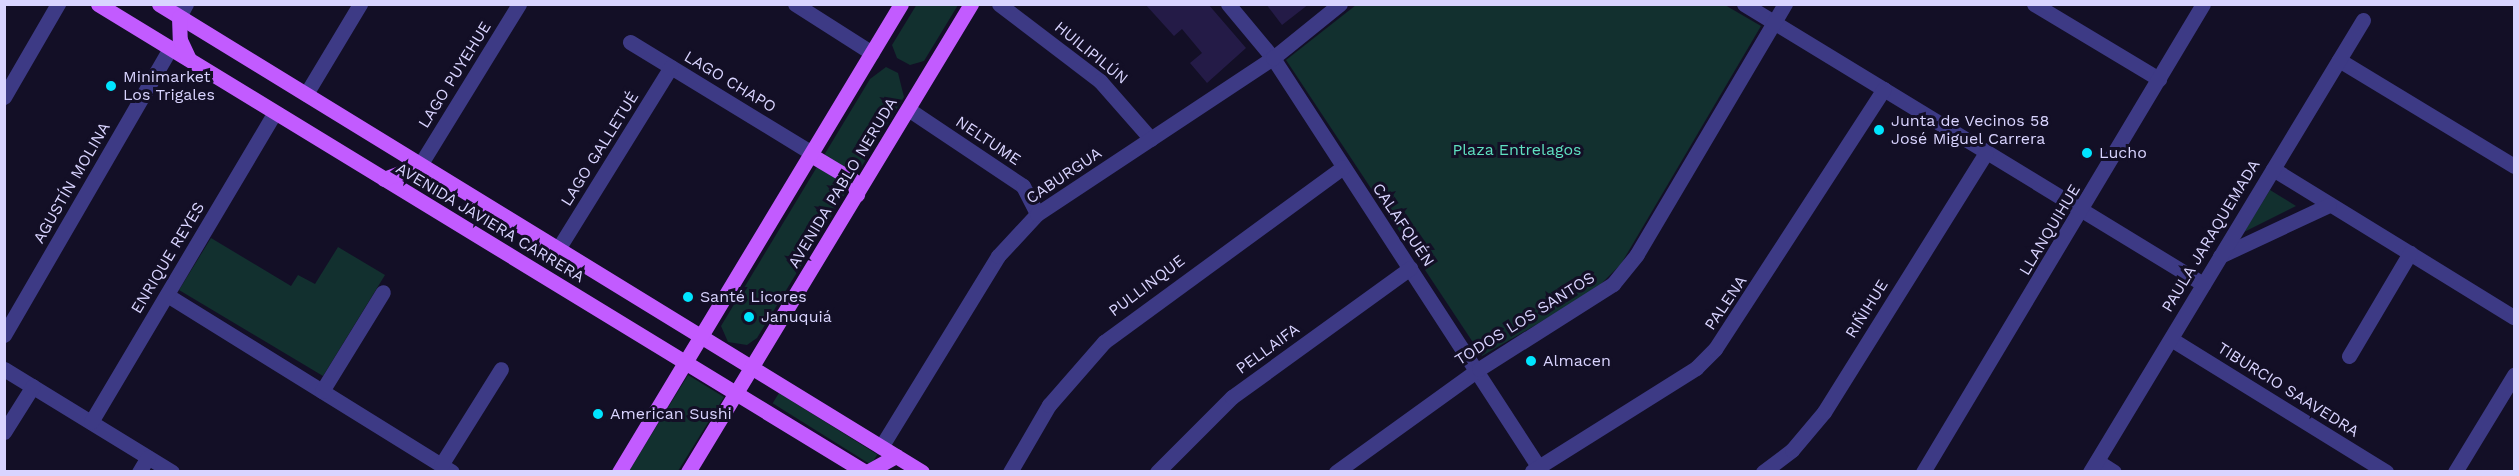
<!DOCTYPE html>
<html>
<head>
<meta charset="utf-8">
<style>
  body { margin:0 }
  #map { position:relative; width:2519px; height:476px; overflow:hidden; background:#130f26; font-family:"Work Sans",sans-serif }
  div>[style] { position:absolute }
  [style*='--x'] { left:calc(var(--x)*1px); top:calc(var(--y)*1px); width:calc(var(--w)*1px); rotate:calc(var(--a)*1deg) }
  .green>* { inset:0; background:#12302f; transform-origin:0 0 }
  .building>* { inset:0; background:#241b47 }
  .minor>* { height:15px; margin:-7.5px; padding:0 7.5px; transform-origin:7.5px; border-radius:7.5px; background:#3d3a85 }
  .major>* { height:15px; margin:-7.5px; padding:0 7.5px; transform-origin:7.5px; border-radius:7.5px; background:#c25bff }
  .dots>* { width:16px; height:16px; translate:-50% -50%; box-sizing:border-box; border:3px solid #130f26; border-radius:50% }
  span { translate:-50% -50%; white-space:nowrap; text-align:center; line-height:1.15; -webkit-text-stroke:6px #130f26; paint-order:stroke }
  .street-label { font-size:16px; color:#d9d4ff }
  .poi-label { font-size:16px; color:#d9d4ff }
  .left { translate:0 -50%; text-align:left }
  .park-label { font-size:16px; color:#5fe0c0 }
  .frame { position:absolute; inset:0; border:6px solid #d9d4ff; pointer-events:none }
</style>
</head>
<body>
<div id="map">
  <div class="green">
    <div style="clip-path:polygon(917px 4px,958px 5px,924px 61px,910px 65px,897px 58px,892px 45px)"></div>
    <div style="clip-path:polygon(1356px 5px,1725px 5px,1761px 26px,1621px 264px,1594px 291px,1482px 356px,1286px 60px)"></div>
    <div style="clip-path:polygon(886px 67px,898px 73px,904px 97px,757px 338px,747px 345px,728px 342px,721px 326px,870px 79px)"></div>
    <div style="clip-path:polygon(2270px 190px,2296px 206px,2244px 232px)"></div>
    <div style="clip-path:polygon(211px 238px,291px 286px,298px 275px,315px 284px,338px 247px,385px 275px,323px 376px,179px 290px)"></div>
    <div style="clip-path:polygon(688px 375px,724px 397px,678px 471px,629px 471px)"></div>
    <div style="left:779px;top:393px;width:116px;height:12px;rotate:32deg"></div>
  </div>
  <div class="building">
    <div style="clip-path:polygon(1145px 4px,1208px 4px,1246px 48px,1207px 83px,1190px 63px,1202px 53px,1182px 29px,1174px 36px)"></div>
    <div style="clip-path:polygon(1266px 4px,1309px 4px,1282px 25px)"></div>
  </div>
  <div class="minor">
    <div style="--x:795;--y:4;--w:91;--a:32.5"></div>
    <div style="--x:999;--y:4;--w:127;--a:37.3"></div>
    <div style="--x:1100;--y:81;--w:77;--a:48.7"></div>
    <div style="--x:1228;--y:4;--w:70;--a:50.2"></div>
    <div style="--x:1273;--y:58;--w:494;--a:57"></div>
    <div style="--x:1744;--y:4;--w:538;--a:31.38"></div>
    <div style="--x:2034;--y:4;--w:146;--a:31"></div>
    <div style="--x:179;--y:17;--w:15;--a:-62"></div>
    <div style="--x:630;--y:42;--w:213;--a:31.4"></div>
    <div style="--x:2339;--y:60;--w:205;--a:31.2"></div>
    <div style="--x:306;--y:94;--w:105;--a:-59"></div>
    <div style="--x:4;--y:97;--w:108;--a:-59.9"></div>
    <div style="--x:908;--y:109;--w:138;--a:33.8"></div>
    <div style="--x:1023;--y:186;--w:31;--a:63"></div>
    <div style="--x:420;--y:165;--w:189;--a:-58.4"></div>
    <div style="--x:2273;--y:169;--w:283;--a:31.6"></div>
    <div style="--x:558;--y:249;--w:214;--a:-58.2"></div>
    <div style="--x:2220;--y:256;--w:120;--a:-25.1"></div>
    <div style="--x:167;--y:295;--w:335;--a:31.8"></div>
    <div style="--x:4;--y:335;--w:331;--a:-59.9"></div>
    <div style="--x:2171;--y:339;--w:253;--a:31.7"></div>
    <div style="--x:2349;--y:356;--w:120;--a:-59.4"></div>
    <div style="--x:4;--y:369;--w:197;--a:31.5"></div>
    <div style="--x:322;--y:391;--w:116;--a:-58.4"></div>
    <div style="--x:91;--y:422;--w:360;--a:-59.3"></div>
    <div style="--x:4;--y:432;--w:54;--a:-57.8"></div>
    <div style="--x:881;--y:447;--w:224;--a:-58.5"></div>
    <div style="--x:998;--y:256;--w:57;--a:-47.1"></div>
    <div style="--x:1037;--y:214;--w:283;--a:-33.5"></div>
    <div style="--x:1273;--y:58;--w:86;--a:-38.9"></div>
    <div style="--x:2097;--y:461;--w:20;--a:33"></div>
    <div style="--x:441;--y:465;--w:113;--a:-58"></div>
    <div style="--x:1532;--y:471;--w:194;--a:-32.1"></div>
    <div style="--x:1696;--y:368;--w:27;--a:-45"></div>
    <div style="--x:1715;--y:349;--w:310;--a:-57"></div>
    <div style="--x:139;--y:472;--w:17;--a:-59"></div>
    <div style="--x:1010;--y:472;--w:78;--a:-59.8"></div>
    <div style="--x:1049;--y:405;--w:84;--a:-48.9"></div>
    <div style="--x:1104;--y:342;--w:296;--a:-36.2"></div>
    <div style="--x:1157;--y:472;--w:106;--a:-45"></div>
    <div style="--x:1232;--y:397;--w:220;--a:-35.9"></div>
    <div style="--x:1336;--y:472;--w:176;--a:-35.8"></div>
    <div style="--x:1479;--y:369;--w:159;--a:-32.4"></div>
    <div style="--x:1613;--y:284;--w:38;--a:-51"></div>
    <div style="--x:1637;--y:254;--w:291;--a:-59.4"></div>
    <div style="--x:1763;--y:472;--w:36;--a:-37"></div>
    <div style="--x:1792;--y:450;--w:50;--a:-49.9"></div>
    <div style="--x:1824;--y:412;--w:305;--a:-58"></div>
    <div style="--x:1923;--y:472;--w:545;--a:-59.11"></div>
    <div style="--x:2090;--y:472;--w:528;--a:-58.87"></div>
    <div style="--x:2455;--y:472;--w:114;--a:-58.7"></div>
  </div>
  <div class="major">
    <div style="--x:98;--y:4;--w:899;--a:31.39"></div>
    <div style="--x:159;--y:4;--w:895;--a:31.52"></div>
    <div style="--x:179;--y:17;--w:23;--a:88"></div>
    <div style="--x:180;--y:40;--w:21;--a:65"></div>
    <div style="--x:811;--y:155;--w:49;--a:30.8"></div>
    <div style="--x:853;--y:180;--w:15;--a:74"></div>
    <div style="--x:384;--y:179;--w:39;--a:-21"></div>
    <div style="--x:619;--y:472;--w:546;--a:-58.93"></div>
    <div style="--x:688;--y:472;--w:547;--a:-58.84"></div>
    <div style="--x:867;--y:472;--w:33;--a:-29"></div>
  </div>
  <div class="dots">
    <div style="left:111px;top:86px;background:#00e5ff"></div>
    <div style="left:1879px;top:130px;background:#00e5ff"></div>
    <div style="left:2087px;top:153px;background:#00e5ff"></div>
    <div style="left:688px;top:297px;background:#00e5ff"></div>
    <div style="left:749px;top:317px;background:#00e5ff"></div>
    <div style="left:1531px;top:361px;background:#00e5ff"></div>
    <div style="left:598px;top:414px;background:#00e5ff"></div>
  </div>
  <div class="street-label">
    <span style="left:1091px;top:53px;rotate:39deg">HUILIPILÚN</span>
    <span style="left:455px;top:75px;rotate:-58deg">LAGO PUYEHUE</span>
    <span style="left:730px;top:82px;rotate:31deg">LAGO CHAPO</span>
    <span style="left:988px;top:141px;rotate:34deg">NELTUME</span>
    <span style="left:600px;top:149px;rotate:-58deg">LAGO GALLETUÉ</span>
    <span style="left:1064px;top:176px;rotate:-34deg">CABURGUA</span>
    <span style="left:72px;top:183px;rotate:-60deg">AGUSTÍN MOLINA</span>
    <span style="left:843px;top:183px;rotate:-59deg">AVENIDA PABLO NERUDA</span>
    <span style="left:490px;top:223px;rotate:31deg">AVENIDA JAVIERA CARRERA</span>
    <span style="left:1403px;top:225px;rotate:56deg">CALAFQUÉN</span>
    <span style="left:2050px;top:230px;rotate:-59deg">LLANQUIHUE</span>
    <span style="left:2211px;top:236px;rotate:-59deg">PAULA JARAQUEMADA</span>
    <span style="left:168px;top:258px;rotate:-59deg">ENRIQUE REYES</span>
    <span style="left:1147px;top:286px;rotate:-37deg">PULLINQUE</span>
    <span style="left:1726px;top:303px;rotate:-56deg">PALENA</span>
    <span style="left:1867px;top:309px;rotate:-58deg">RIÑIHUE</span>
    <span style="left:1525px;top:319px;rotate:-32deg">TODOS LOS SANTOS</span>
    <span style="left:1268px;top:349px;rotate:-36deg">PELLAIFA</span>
    <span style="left:2288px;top:390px;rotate:32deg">TIBURCIO SAAVEDRA</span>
  </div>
  <div class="poi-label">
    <span class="left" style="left:123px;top:86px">Minimarket<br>Los Trigales</span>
    <span class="left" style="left:1891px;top:130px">Junta de Vecinos 58<br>José Miguel Carrera</span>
    <span class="left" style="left:2099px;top:153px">Lucho</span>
    <span class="left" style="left:700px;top:297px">Santé Licores</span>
    <span class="left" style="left:761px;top:317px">Januquiá</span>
    <span class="left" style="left:1543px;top:361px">Almacen</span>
    <span class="left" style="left:610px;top:414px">American Sushi</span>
  </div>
  <div class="park-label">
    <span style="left:1517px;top:150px">Plaza Entrelagos</span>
  </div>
  <div class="frame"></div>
</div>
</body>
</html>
